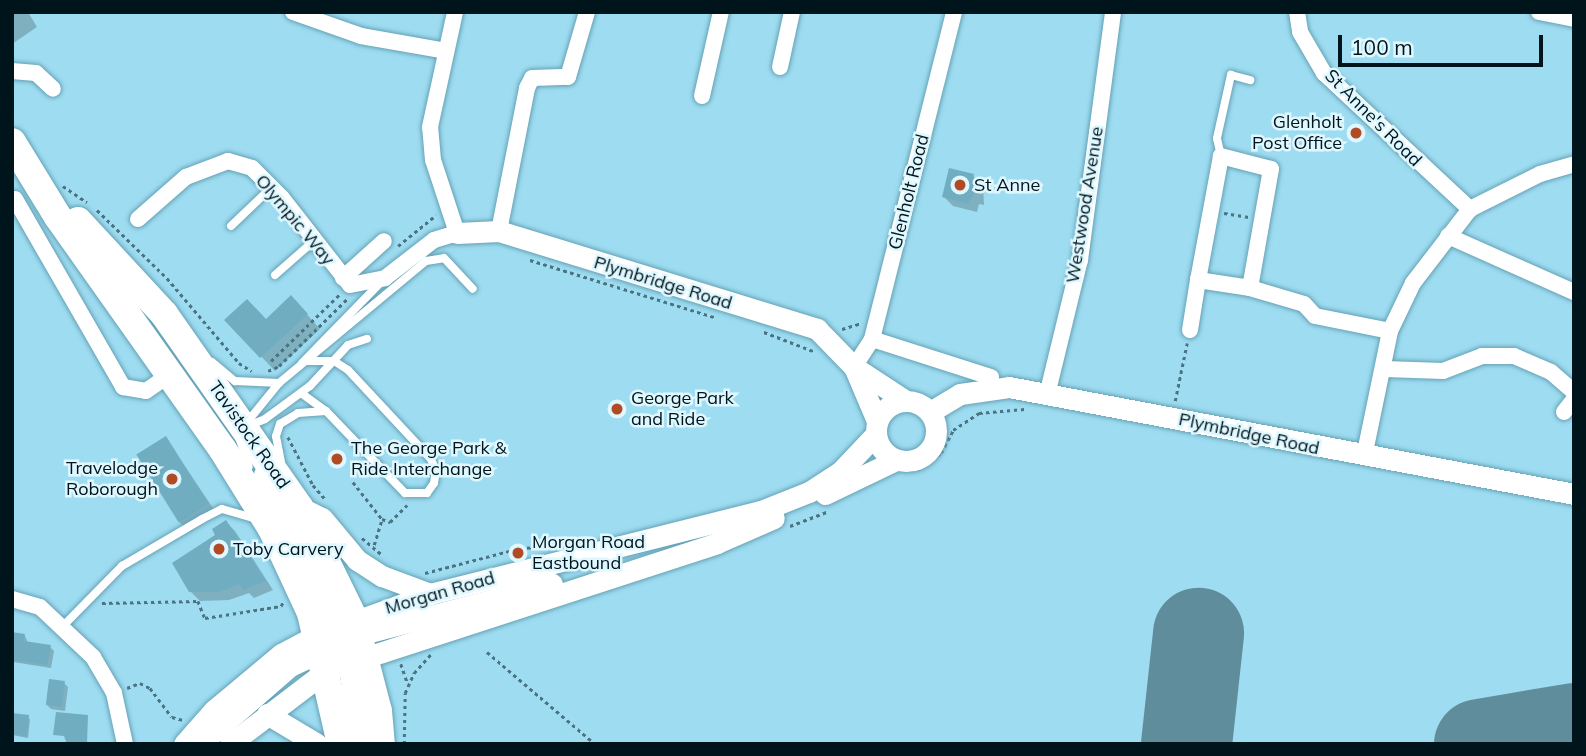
<!DOCTYPE html>
<html>
<head>
<meta charset="utf-8">
<style>
  body { margin:0 }
  #map { position:relative; width:1586px; height:756px; overflow:hidden; background:#9edcf1; font-family:Mulish,sans-serif }
  div>[style] { position:absolute }
  [style*='--x'] { left:calc(var(--x)*1px); top:calc(var(--y)*1px); width:calc(var(--w)*1px); rotate:calc(var(--a)*1deg) }
  .shadow>* { inset:0; background:#0003 }
  .runway>* { height:91px; margin:-45.5px; padding:0 45.5px; transform-origin:45.5px; border-radius:45.5px; background:#608d9c }
  .building>* { inset:0; background:#70adc1; transform-origin:0 0 }
  .path>* { height:2.5px; margin-top:-1.25px; transform-origin:0; background:repeating-linear-gradient(90deg,#4b7381 0 3.5px,transparent 0 7px) }
  .roads { filter:drop-shadow(0 0 2px #65a2b6) drop-shadow(0 0 2px #65a2b6) }
  .lane>* { height:8px; margin:-4px; padding:0 4px; transform-origin:4px; border-radius:4px; background:#fff }
  .street>* { height:16px; margin:-8px; padding:0 8px; transform-origin:8px; border-radius:8px; background:#fff }
  .secondary>* { height:21px; margin:-10.5px; padding:0 10.5px; transform-origin:10.5px; border-radius:10.5px; background:#fff }
  .secondary>.ring { margin:-10.5px; padding:0; box-sizing:content-box; background:none; border:21px solid #fff; border-radius:50% }
  .highway>* { height:28px; margin:-14px; padding:0 14px; transform-origin:14px; border-radius:14px; background:#fff }
  .dots>* { width:19px; height:19px; translate:-50% -50%; box-sizing:border-box; border:4px solid #dff7ff; border-radius:50% }
  span { translate:-50% -50%; white-space:nowrap; text-align:center; line-height:1.15; -webkit-text-stroke:5px #dff7ff; paint-order:stroke }
  .street-label { font-size:18px; color:#00141b }
  .poi-label { font-size:18px; color:#00141b }
  .right { translate:-100% -50%; text-align:right }
  .left { translate:0 -50%; text-align:left }
  .frame { position:absolute; inset:0; border:14px solid #00141b; pointer-events:none }
  .scale { position:absolute; left:1338px; top:35px; width:205px; height:32px; box-sizing:border-box; border:4px solid #00141b; border-top:0; padding-left:9px; font-size:21px; line-height:24px; white-space:nowrap; color:#00141b; -webkit-text-stroke:5px #dff7ff; paint-order:stroke }
</style>
</head>
<body>
<div id="map">
  <div class="shadow">
    <div style="clip-path:polygon(12px 12px,28px 12px,37px 27px,12px 44px)"></div>
    <div style="clip-path:polygon(973px 176px,983px 185px,984px 205px,979px 204px,977px 212px,953px 206px,944px 197px)"></div>
    <div style="clip-path:polygon(304px 311px,320px 329px,275px 371px,227px 320px,266px 321px)"></div>
    <div style="clip-path:polygon(166px 438px,217px 514px,190px 532px,180px 523px)"></div>
    <div style="clip-path:polygon(226px 522px,235px 531px,273px 590px,254px 598px,249px 593px,229px 600px,200px 601px,190px 591px)"></div>
    <div style="clip-path:polygon(12px 634px,25px 636px,28px 643px,50px 647px,54px 651px,51px 668px,13px 662px)"></div>
    <div style="clip-path:polygon(64px 683px,68px 687px,65px 711px,51px 709px,47px 705px)"></div>
    <div style="clip-path:polygon(12px 714px,30px 719px,28px 738px,12px 735px)"></div>
  </div>
  <div class="runway">
    <div style="--x:1186;--y:744;--w:112;--a:-83.8"></div>
    <div style="--x:1479;--y:744;--w:96;--a:-9.6"></div>
  </div>
  <div class="building">
    <div style="clip-path:polygon(949px 168px,974px 174px,972px 184px,978px 186px,968px 204px,942px 197px)"></div>
    <div style="clip-path:polygon(291px 295px,308px 314px,260px 358px,224px 320px,247px 299px,266px 319px)"></div>
    <div style="left:166px;top:436px;width:80px;height:35px;rotate:58deg"></div>
    <div style="clip-path:polygon(226px 520px,266px 581px,243px 590px,240px 584px,219px 592px,189px 592px,172px 563px,215px 535px,212px 529px)"></div>
    <div style="clip-path:polygon(12px 632px,25px 634px,24px 641px,51px 645px,47px 665px,12px 660px)"></div>
    <div style="left:49px;top:679px;width:16px;height:26px;rotate:7deg"></div>
    <div style="clip-path:polygon(56px 712px,88px 715px,87px 744px,67px 744px,64px 736px,53px 735px)"></div>
    <div style="clip-path:polygon(12px 713px,29px 715px,27px 737px,12px 733px)"></div>
  </div>
  <div class="path">
    <div style="--x:63;--y:186;--w:29;--a:34"></div>
    <div style="--x:97;--y:210;--w:98;--a:44.2"></div>
    <div style="--x:167;--y:278;--w:111;--a:49.7"></div>
    <div style="--x:239;--y:363;--w:15;--a:32"></div>
    <div style="--x:1224;--y:213;--w:25;--a:9"></div>
    <div style="--x:398;--y:246;--w:49;--a:-39.2"></div>
    <div style="--x:530;--y:260;--w:193;--a:17.2"></div>
    <div style="--x:842;--y:329;--w:21;--a:-17"></div>
    <div style="--x:764;--y:332;--w:53;--a:21.2"></div>
    <div style="--x:271;--y:361;--w:96;--a:-44.2"></div>
    <div style="--x:268;--y:371;--w:12;--a:-24"></div>
    <div style="--x:279;--y:366;--w:97;--a:-44.6"></div>
    <div style="--x:1175;--y:401;--w:59;--a:-78.3"></div>
    <div style="--x:288;--y:437;--w:54;--a:62.5"></div>
    <div style="--x:313;--y:485;--w:20;--a:49"></div>
    <div style="--x:909;--y:470;--w:12;--a:-9"></div>
    <div style="--x:921;--y:468;--w:25;--a:-37"></div>
    <div style="--x:941;--y:453;--w:26;--a:-62"></div>
    <div style="--x:953;--y:430;--w:31;--a:-33"></div>
    <div style="--x:979;--y:413;--w:46;--a:-5"></div>
    <div style="--x:353;--y:482;--w:47;--a:51.9"></div>
    <div style="--x:790;--y:526;--w:39;--a:-21"></div>
    <div style="--x:362;--y:538;--w:25;--a:40"></div>
    <div style="--x:374;--y:545;--w:27;--a:-73"></div>
    <div style="--x:382;--y:519;--w:9;--a:21"></div>
    <div style="--x:390;--y:522;--w:24;--a:-45"></div>
    <div style="--x:425;--y:573;--w:98;--a:-14.7"></div>
    <div style="--x:520;--y:548;--w:21;--a:-3"></div>
    <div style="--x:102;--y:603;--w:96;--a:-1.2"></div>
    <div style="--x:198;--y:601;--w:18;--a:68"></div>
    <div style="--x:205;--y:618;--w:77;--a:-9"></div>
    <div style="--x:281;--y:606;--w:4;--a:-63"></div>
    <div style="--x:487;--y:652;--w:142;--a:40.4"></div>
    <div style="--x:401;--y:664;--w:21;--a:71"></div>
    <div style="--x:127;--y:688;--w:14;--a:-21"></div>
    <div style="--x:140;--y:683;--w:11;--a:27"></div>
    <div style="--x:150;--y:688;--w:36;--a:53"></div>
    <div style="--x:172;--y:717;--w:11;--a:15"></div>
    <div style="--x:404;--y:744;--w:51;--a:-88.9"></div>
    <div style="--x:405;--y:693;--w:22;--a:-66"></div>
    <div style="--x:414;--y:673;--w:25;--a:-48"></div>
  </div>
  <div class="roads">
    <div class="lane">
      <div style="--x:1221;--y:156;--w:18;--a:-103"></div>
      <div style="--x:1217;--y:138;--w:65;--a:-77.5"></div>
      <div style="--x:1231;--y:75;--w:20;--a:15"></div>
      <div style="--x:231;--y:226;--w:57;--a:-43.6"></div>
      <div style="--x:275;--y:275;--w:53;--a:-41.2"></div>
      <div style="--x:212;--y:362;--w:30;--a:40"></div>
      <div style="--x:235;--y:381;--w:44;--a:2.6"></div>
      <div style="--x:302;--y:363;--w:112;--a:-45.7"></div>
      <div style="--x:301;--y:393;--w:31;--a:36"></div>
      <div style="--x:326;--y:411;--w:114;--a:46.1"></div>
      <div style="--x:405;--y:493;--w:22;--a:0"></div>
      <div style="--x:427;--y:493;--w:12;--a:-55"></div>
      <div style="--x:434;--y:483;--w:12;--a:-81"></div>
      <div style="--x:436;--y:471;--w:13;--a:-113"></div>
      <div style="--x:431;--y:459;--w:122;--a:-133"></div>
      <div style="--x:348;--y:370;--w:17;--a:-147"></div>
      <div style="--x:334;--y:361;--w:26;--a:180"></div>
      <div style="--x:248;--y:421;--w:49;--a:-50.8"></div>
      <div style="--x:279;--y:383;--w:191;--a:-39.7"></div>
      <div style="--x:426;--y:261;--w:18;--a:-9"></div>
      <div style="--x:444;--y:258;--w:42;--a:46.9"></div>
      <div style="--x:248;--y:426;--w:18;--a:-22"></div>
      <div style="--x:265;--y:419;--w:56;--a:-36.3"></div>
      <div style="--x:310;--y:386;--w:56;--a:-47.2"></div>
      <div style="--x:348;--y:345;--w:20;--a:-18"></div>
      <div style="--x:240;--y:440;--w:28;--a:72"></div>
      <div style="--x:281;--y:462;--w:26;--a:-101"></div>
      <div style="--x:276;--y:436;--w:13;--a:-72"></div>
      <div style="--x:280;--y:424;--w:21;--a:-31"></div>
      <div style="--x:298;--y:413;--w:28;--a:-4"></div>
      <div style="--x:64;--y:625;--w:83;--a:-45.5"></div>
      <div style="--x:122;--y:566;--w:93;--a:-30.4"></div>
      <div style="--x:202;--y:519;--w:22;--a:-27"></div>
      <div style="--x:222;--y:509;--w:33;--a:16"></div>
    </div>
    <div class="street">
      <div style="--x:293;--y:12;--w:72;--a:19.4"></div>
      <div style="--x:361;--y:36;--w:86;--a:10"></div>
      <div style="--x:1297;--y:12;--w:20;--a:81"></div>
      <div style="--x:1300;--y:32;--w:48;--a:59.7"></div>
      <div style="--x:1324;--y:73;--w:200;--a:43"></div>
      <div style="--x:1539;--y:12;--w:36;--a:11"></div>
      <div style="--x:780;--y:67;--w:56;--a:-77.7"></div>
      <div style="--x:12;--y:71;--w:24;--a:5"></div>
      <div style="--x:36;--y:73;--w:23;--a:43"></div>
      <div style="--x:702;--y:96;--w:86;--a:-77.3"></div>
      <div style="--x:15;--y:199;--w:217;--a:60.1"></div>
      <div style="--x:123;--y:387;--w:23;--a:10"></div>
      <div style="--x:146;--y:391;--w:29;--a:-35"></div>
      <div style="--x:138;--y:219;--w:64;--a:-41.2"></div>
      <div style="--x:186;--y:177;--w:45;--a:-20.9"></div>
      <div style="--x:228;--y:161;--w:25;--a:16"></div>
      <div style="--x:252;--y:168;--w:42;--a:45"></div>
      <div style="--x:282;--y:198;--w:110;--a:52"></div>
      <div style="--x:350;--y:285;--w:36;--a:-11"></div>
      <div style="--x:385;--y:278;--w:62;--a:-37.8"></div>
      <div style="--x:434;--y:240;--w:24;--a:-17"></div>
      <div style="--x:457;--y:233;--w:77;--a:-108.2"></div>
      <div style="--x:433;--y:160;--w:33;--a:-95"></div>
      <div style="--x:430;--y:127;--w:118;--a:-77.7"></div>
      <div style="--x:499;--y:231;--w:146;--a:-78.9"></div>
      <div style="--x:527;--y:88;--w:11;--a:-63"></div>
      <div style="--x:532;--y:78;--w:36;--a:-2"></div>
      <div style="--x:568;--y:77;--w:68;--a:-73.7"></div>
      <div style="--x:1448;--y:236;--w:138;--a:24"></div>
      <div style="--x:343;--y:278;--w:55;--a:-42.1"></div>
      <div style="--x:1250;--y:288;--w:121;--a:-80"></div>
      <div style="--x:1271;--y:169;--w:52;--a:-165.4"></div>
      <div style="--x:1221;--y:156;--w:126;--a:100.5"></div>
      <div style="--x:1198;--y:280;--w:53;--a:8.7"></div>
      <div style="--x:1250;--y:288;--w:56;--a:16.5"></div>
      <div style="--x:1304;--y:304;--w:16;--a:47"></div>
      <div style="--x:1315;--y:316;--w:76;--a:11.3"></div>
      <div style="--x:1190;--y:330;--w:51;--a:-80.9"></div>
      <div style="--x:872;--y:339;--w:125;--a:17.7"></div>
      <div style="--x:854;--y:367;--w:33;--a:-57"></div>
      <div style="--x:872;--y:339;--w:337;--a:-75.9"></div>
      <div style="--x:1385;--y:369;--w:58;--a:2"></div>
      <div style="--x:1443;--y:371;--w:42;--a:-21"></div>
      <div style="--x:1482;--y:356;--w:32;--a:0"></div>
      <div style="--x:1514;--y:356;--w:40;--a:23.4"></div>
      <div style="--x:1551;--y:372;--w:30;--a:41"></div>
      <div style="--x:1047;--y:395;--w:139;--a:-76.3"></div>
      <div style="--x:1080;--y:260;--w:250;--a:-82.4"></div>
      <div style="--x:1564;--y:412;--w:16;--a:-52"></div>
      <div style="--x:1364;--y:457;--w:129;--a:-78.3"></div>
      <div style="--x:1390;--y:331;--w:53;--a:-64.4"></div>
      <div style="--x:1413;--y:283;--w:93;--a:-52.4"></div>
      <div style="--x:1470;--y:209;--w:78;--a:-26.6"></div>
      <div style="--x:1540;--y:174;--w:35;--a:-16"></div>
      <div style="--x:12;--y:599;--w:29;--a:16"></div>
      <div style="--x:40;--y:607;--w:73;--a:43.3"></div>
      <div style="--x:93;--y:657;--w:42;--a:59.7"></div>
      <div style="--x:114;--y:693;--w:52;--a:77.8"></div>
    </div>
    <div class="secondary">
      <div style="--x:457;--y:233;--w:42;--a:-2.7"></div>
      <div style="--x:499;--y:231;--w:333;--a:17.1"></div>
      <div style="--x:817;--y:329;--w:53;--a:45.8"></div>
      <div style="--x:854;--y:367;--w:62;--a:33.2"></div>
      <div style="--x:854;--y:367;--w:59;--a:66.9"></div>
      <div class="ring" style="left:876px;top:401px;width:39px;height:39px"></div>
      <div style="--x:930;--y:412;--w:35;--a:-31"></div>
      <div style="--x:960;--y:394;--w:49;--a:-8.1"></div>
      <div style="--x:1009;--y:387;--w:575;--a:10.72"></div>
      <div style="--x:264;--y:474;--w:151;--a:63.3"></div>
      <div style="--x:332;--y:609;--w:30;--a:82"></div>
      <div style="--x:336;--y:639;--w:32;--a:106"></div>
      <div style="--x:825;--y:494;--w:79;--a:-25.6"></div>
      <div style="--x:299;--y:507;--w:25;--a:26"></div>
      <div style="--x:322;--y:518;--w:55;--a:50.2"></div>
      <div style="--x:357;--y:560;--w:30;--a:33"></div>
      <div style="--x:382;--y:576;--w:51;--a:20.6"></div>
      <div style="--x:347;--y:638;--w:212;--a:-14.8"></div>
      <div style="--x:352;--y:649;--w:15;--a:106"></div>
      <div style="--x:348;--y:663;--w:82;--a:80.2"></div>
      <div style="--x:267;--y:714;--w:58;--a:31"></div>
      <div style="--x:189;--y:742;--w:27;--a:-22"></div>
      <div style="--x:214;--y:732;--w:101;--a:-41"></div>
      <div style="--x:290;--y:666;--w:43;--a:-24.8"></div>
      <div style="--x:184;--y:744;--w:45;--a:-48.6"></div>
      <div style="--x:214;--y:710;--w:87;--a:-39.9"></div>
      <div style="--x:281;--y:654;--w:41;--a:-27.8"></div>
      <div style="--x:317;--y:635;--w:120;--a:-19.9"></div>
      <div style="--x:430;--y:594;--w:341;--a:-14.1"></div>
      <div style="--x:761;--y:511;--w:52;--a:-21.6"></div>
      <div style="--x:809;--y:492;--w:38;--a:-33"></div>
      <div style="--x:841;--y:471;--w:51;--a:-46.6"></div>
      <div style="--x:230;--y:744;--w:122;--a:-37.3"></div>
      <div style="--x:327;--y:670;--w:410;--a:-18"></div>
      <div style="--x:717;--y:543;--w:62;--a:-23.7"></div>
    </div>
    <div class="highway">
      <div style="--x:12;--y:142;--w:88;--a:58.5"></div>
      <div style="--x:58;--y:217;--w:286;--a:54.7"></div>
      <div style="--x:223;--y:450;--w:93;--a:58.2"></div>
      <div style="--x:272;--y:529;--w:93;--a:65.1"></div>
      <div style="--x:311;--y:613;--w:134;--a:77.1"></div>
      <div style="--x:78;--y:221;--w:127;--a:47.2"></div>
      <div style="--x:164;--y:314;--w:236;--a:55"></div>
      <div style="--x:299;--y:507;--w:125;--a:63.8"></div>
      <div style="--x:354;--y:619;--w:95;--a:75.4"></div>
      <div style="--x:378;--y:711;--w:33;--a:85"></div>
    </div>
  </div>
  <div class="dots">
    <div style="left:1356px;top:133px;background:#b14b23"></div>
    <div style="left:960px;top:185px;background:#b14b23"></div>
    <div style="left:617px;top:409px;background:#b14b23"></div>
    <div style="left:337px;top:459px;background:#b14b23"></div>
    <div style="left:172px;top:479px;background:#b14b23"></div>
    <div style="left:219px;top:549px;background:#b14b23"></div>
    <div style="left:518px;top:553px;background:#b14b23"></div>
  </div>
  <div class="street-label">
    <span style="left:1373px;top:118px;rotate:45deg">St Anne's Road</span>
    <span style="left:909px;top:192px;rotate:-76deg">Glenholt Road</span>
    <span style="left:1085px;top:205px;rotate:-81deg">Westwood Avenue</span>
    <span style="left:295px;top:220px;rotate:50deg">Olympic Way</span>
    <span style="left:663px;top:283px;rotate:17deg">Plymbridge Road</span>
    <span style="left:1249px;top:434px;rotate:12deg">Plymbridge Road</span>
    <span style="left:249px;top:435px;rotate:55deg">Tavistock Road</span>
    <span style="left:440px;top:593px;rotate:-16deg">Morgan Road</span>
  </div>
  <div class="poi-label">
    <span class="right" style="left:1342px;top:133px">Glenholt<br>Post Office</span>
    <span class="left" style="left:974px;top:185px">St Anne</span>
    <span class="left" style="left:631px;top:409px">George Park<br>and Ride</span>
    <span class="left" style="left:351px;top:459px">The George Park &amp;<br>Ride Interchange</span>
    <span class="right" style="left:158px;top:479px">Travelodge<br>Roborough</span>
    <span class="left" style="left:532px;top:553px">Morgan Road<br>Eastbound</span>
    <span class="left" style="left:233px;top:549px">Toby Carvery</span>
  </div>
  <div class="frame"></div>
  <div class="scale">100 m</div>
</div>
</body>
</html>
